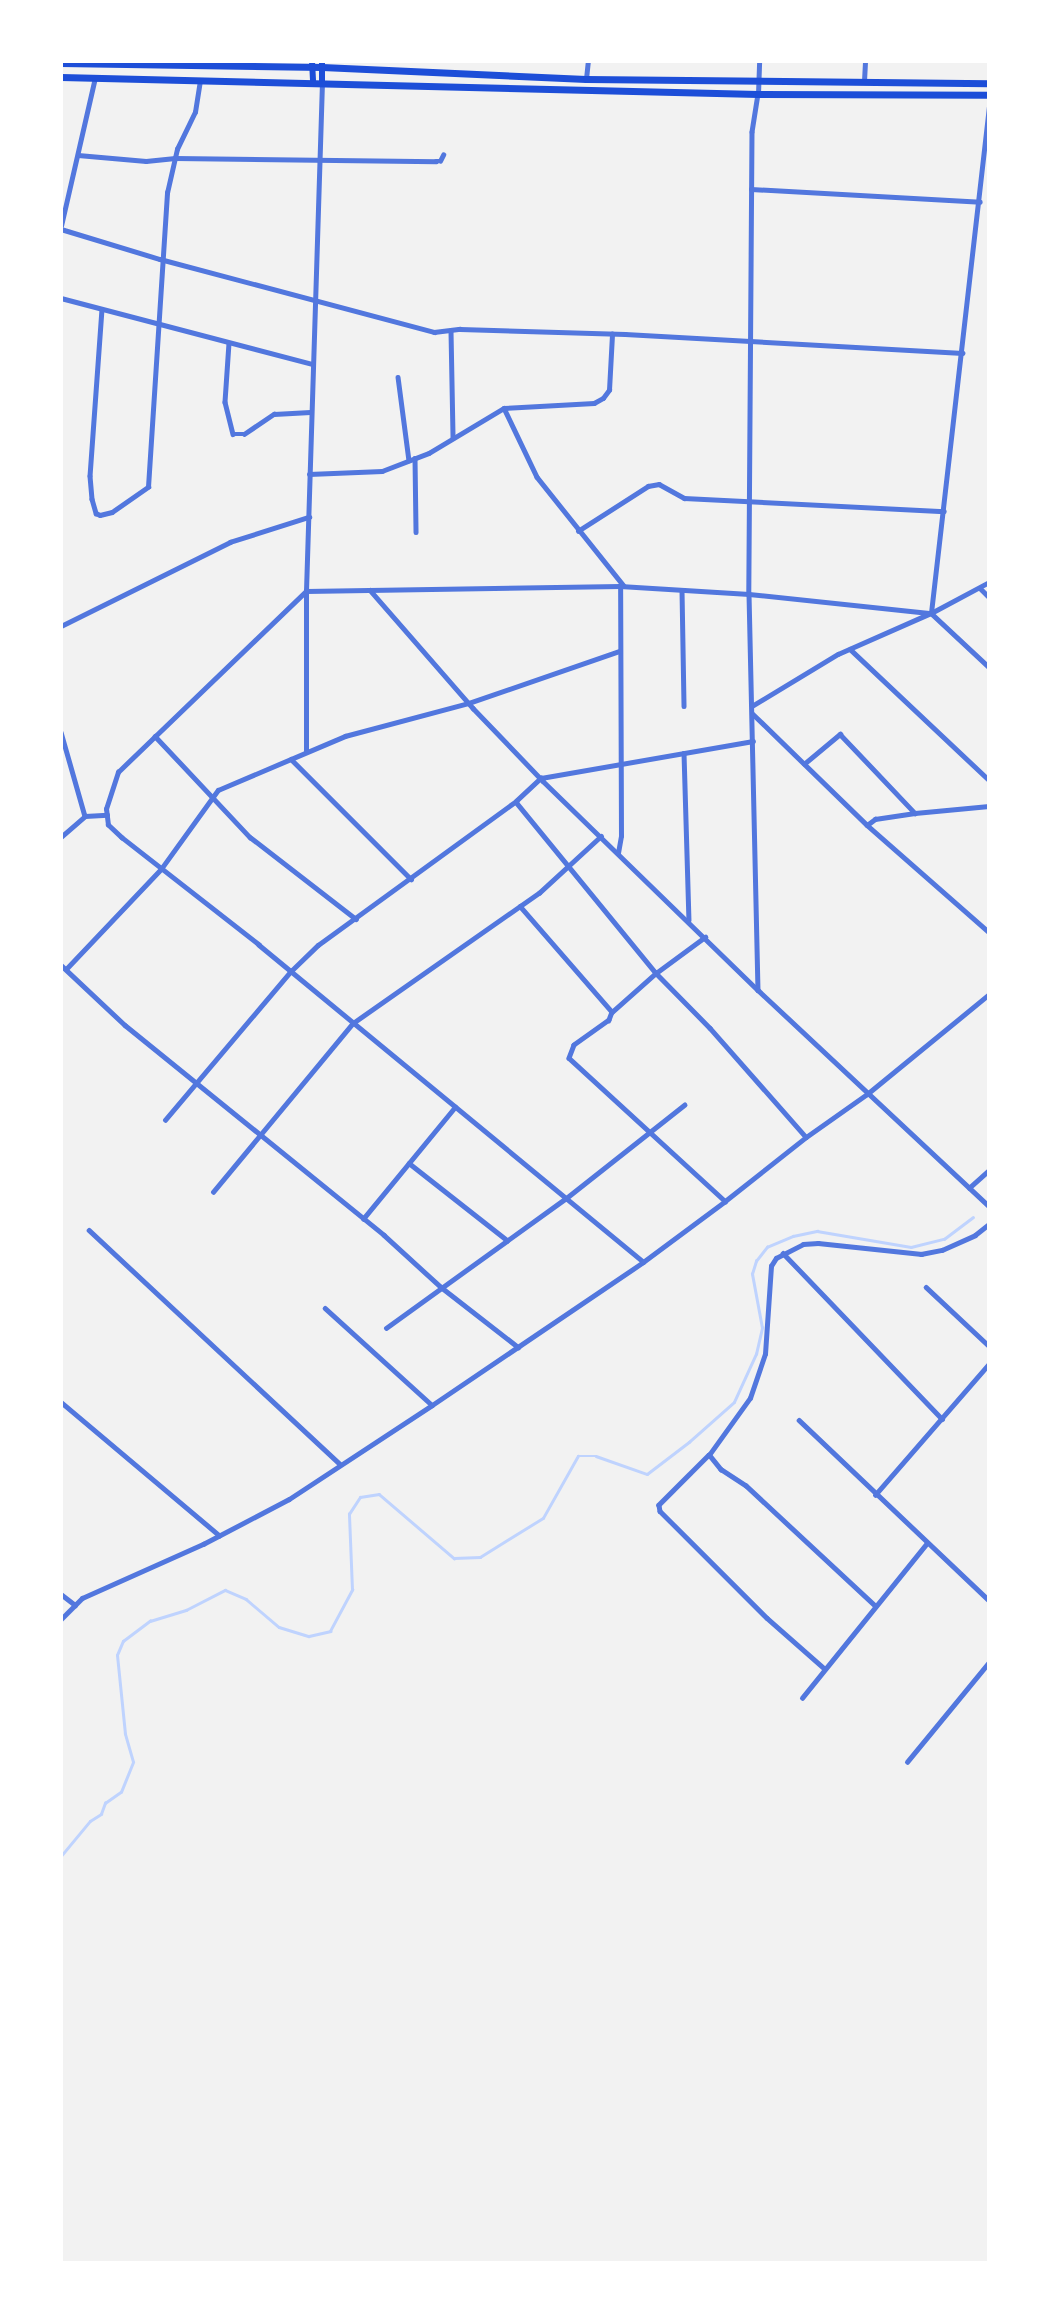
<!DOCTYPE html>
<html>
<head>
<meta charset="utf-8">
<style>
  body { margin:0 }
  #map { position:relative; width:1050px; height:2324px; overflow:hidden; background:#f2f2f2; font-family:Figtree,sans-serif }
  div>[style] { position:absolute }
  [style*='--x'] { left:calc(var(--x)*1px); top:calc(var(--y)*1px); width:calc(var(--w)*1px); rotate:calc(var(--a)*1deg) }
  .stream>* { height:2.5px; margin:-1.25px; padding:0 1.25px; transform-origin:1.25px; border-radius:1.25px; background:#bfd3fe }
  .minor>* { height:4.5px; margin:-2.25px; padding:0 2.25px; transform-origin:2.25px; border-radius:2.25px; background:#5277de }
  .tertiary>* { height:5px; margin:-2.5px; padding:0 2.5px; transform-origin:2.5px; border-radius:2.5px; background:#5277de }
  .secondary>* { height:6px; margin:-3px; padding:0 3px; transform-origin:3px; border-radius:3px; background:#1d4ed8 }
  .trunk>* { height:7px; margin:-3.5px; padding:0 3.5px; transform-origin:3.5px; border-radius:3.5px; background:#1d4ed8 }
  span { translate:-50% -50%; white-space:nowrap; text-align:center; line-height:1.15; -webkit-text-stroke:5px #fff; paint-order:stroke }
  .frame { position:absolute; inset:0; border:63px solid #fff; pointer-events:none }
</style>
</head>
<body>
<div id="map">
  <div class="stream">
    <div style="--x:61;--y:1856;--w:45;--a:-50.4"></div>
    <div style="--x:90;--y:1821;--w:13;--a:-32"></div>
    <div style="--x:101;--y:1814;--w:12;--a:-70"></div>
    <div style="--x:105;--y:1803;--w:19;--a:-35"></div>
    <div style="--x:121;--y:1792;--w:32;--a:-68"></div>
    <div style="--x:133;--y:1762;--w:29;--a:-106"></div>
    <div style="--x:125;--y:1734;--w:79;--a:-95.8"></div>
    <div style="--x:117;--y:1655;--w:15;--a:-67"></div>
    <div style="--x:123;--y:1641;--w:34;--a:-37"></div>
    <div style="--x:150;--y:1621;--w:38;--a:-17"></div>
    <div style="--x:186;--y:1610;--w:44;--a:-27.1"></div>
    <div style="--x:225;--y:1590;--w:23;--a:23"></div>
    <div style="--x:246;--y:1599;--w:43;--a:40.3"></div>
    <div style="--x:279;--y:1627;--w:31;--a:17"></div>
    <div style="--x:309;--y:1636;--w:22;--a:-13"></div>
    <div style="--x:330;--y:1631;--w:47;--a:-61.8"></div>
    <div style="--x:352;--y:1590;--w:76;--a:-92.3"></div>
    <div style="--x:349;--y:1514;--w:20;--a:-57"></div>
    <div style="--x:360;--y:1497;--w:19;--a:-9"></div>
    <div style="--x:379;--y:1494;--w:99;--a:40.5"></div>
    <div style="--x:454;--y:1558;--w:26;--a:-2"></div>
    <div style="--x:480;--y:1557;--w:74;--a:-31.8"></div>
    <div style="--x:543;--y:1518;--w:71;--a:-60.6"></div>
    <div style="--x:578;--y:1456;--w:18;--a:0"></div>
    <div style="--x:596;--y:1456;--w:54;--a:19.4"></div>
    <div style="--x:647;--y:1474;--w:53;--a:-37.3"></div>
    <div style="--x:689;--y:1442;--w:60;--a:-41.6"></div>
    <div style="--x:734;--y:1402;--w:53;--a:-65.4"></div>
    <div style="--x:756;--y:1354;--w:27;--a:-77"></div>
    <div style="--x:762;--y:1328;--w:55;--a:-100.5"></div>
    <div style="--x:752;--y:1274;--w:14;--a:-73"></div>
    <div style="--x:756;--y:1261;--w:18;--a:-52"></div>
    <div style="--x:767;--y:1247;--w:28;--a:-23"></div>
    <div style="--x:793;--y:1236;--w:25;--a:-12"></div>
    <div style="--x:817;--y:1231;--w:95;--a:9.7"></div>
    <div style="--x:911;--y:1247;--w:34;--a:-14"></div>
    <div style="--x:944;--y:1239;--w:36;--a:-37"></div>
  </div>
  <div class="minor">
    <div style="--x:586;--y:79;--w:18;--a:-84"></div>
    <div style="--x:864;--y:81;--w:20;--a:-87"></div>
    <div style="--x:758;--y:94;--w:38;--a:99"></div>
    <div style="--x:752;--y:132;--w:462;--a:90.4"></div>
    <div style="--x:749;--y:594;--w:396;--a:88.7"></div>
    <div style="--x:78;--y:155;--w:68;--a:5"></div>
    <div style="--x:146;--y:161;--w:29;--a:-6"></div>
    <div style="--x:175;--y:158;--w:261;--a:0.7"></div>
    <div style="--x:436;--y:161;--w:4;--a:0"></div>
    <div style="--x:440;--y:161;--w:7;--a:-63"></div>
    <div style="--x:751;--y:189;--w:229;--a:3.2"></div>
    <div style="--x:61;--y:226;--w:152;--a:-77.1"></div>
    <div style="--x:61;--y:229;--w:103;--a:16.9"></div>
    <div style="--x:160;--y:259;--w:284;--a:14.9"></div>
    <div style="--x:434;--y:332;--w:26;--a:-7"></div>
    <div style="--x:460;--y:329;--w:165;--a:1.7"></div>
    <div style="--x:625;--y:334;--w:338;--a:3.2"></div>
    <div style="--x:61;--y:298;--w:260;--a:14.7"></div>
    <div style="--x:102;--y:309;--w:167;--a:94.1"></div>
    <div style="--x:90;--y:476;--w:23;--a:85"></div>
    <div style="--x:92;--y:499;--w:15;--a:74"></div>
    <div style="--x:96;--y:513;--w:4;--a:27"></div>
    <div style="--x:100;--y:515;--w:12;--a:-14"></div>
    <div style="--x:112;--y:512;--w:44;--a:-34.8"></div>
    <div style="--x:148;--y:487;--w:295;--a:-86.3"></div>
    <div style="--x:167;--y:193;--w:45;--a:-77.2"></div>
    <div style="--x:177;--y:149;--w:41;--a:-64.1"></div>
    <div style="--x:195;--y:112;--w:32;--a:-81"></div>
    <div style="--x:451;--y:331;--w:107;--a:88.9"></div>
    <div style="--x:229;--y:343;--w:59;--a:93.9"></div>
    <div style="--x:225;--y:402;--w:33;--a:76"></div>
    <div style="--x:233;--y:434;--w:11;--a:0"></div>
    <div style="--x:244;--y:434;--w:36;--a:-34"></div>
    <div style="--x:274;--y:414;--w:36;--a:-3"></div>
    <div style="--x:398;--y:377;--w:84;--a:82.5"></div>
    <div style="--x:504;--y:408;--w:76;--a:64.4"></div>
    <div style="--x:537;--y:477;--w:139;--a:51.4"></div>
    <div style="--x:415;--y:458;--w:74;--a:89.2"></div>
    <div style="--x:309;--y:474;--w:73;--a:-2.4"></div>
    <div style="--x:382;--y:471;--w:50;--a:-21"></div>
    <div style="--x:429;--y:453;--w:87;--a:-31"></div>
    <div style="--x:504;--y:408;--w:90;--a:-3.2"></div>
    <div style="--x:594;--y:403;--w:10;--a:-29"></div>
    <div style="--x:603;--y:398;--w:10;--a:-53"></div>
    <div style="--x:609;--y:390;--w:56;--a:-86.9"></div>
    <div style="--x:578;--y:531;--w:83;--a:-32.7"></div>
    <div style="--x:648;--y:486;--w:11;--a:-10"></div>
    <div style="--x:659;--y:484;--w:29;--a:29"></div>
    <div style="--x:684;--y:498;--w:260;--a:2.9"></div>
    <div style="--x:980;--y:588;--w:13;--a:45"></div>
    <div style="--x:370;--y:590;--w:157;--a:48.9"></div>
    <div style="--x:473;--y:708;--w:101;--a:46.2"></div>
    <div style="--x:543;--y:781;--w:300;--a:44.2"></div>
    <div style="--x:758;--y:990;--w:316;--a:43.1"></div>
    <div style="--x:682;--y:590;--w:116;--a:89"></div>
    <div style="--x:931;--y:613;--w:510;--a:-83.47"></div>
    <div style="--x:61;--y:626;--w:189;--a:-26.4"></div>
    <div style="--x:230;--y:542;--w:83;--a:-17.6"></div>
    <div style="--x:850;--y:649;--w:191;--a:43.3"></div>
    <div style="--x:752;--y:706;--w:100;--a:-31.2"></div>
    <div style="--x:838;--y:654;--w:102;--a:-23.8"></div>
    <div style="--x:753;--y:714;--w:159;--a:44.2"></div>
    <div style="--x:867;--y:825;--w:162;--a:41.3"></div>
    <div style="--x:61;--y:732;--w:87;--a:74.1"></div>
    <div style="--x:155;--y:736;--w:139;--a:46.8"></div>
    <div style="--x:250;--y:837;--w:134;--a:37.7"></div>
    <div style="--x:306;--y:751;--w:160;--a:-90"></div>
    <div style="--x:306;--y:591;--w:508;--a:-88.2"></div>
    <div style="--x:684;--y:753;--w:167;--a:88.3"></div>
    <div style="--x:291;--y:759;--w:170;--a:45"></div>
    <div style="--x:804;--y:764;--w:47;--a:-39.8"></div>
    <div style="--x:840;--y:734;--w:109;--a:46.5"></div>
    <div style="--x:516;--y:802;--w:221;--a:50.7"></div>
    <div style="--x:656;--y:973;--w:77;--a:45.5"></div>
    <div style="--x:710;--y:1028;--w:145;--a:48.6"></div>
    <div style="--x:867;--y:825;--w:10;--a:-37"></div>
    <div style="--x:875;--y:819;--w:40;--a:-8.5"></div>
    <div style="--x:915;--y:813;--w:74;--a:-5.4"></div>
    <div style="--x:61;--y:837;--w:32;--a:-41"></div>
    <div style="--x:85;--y:816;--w:22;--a:-3"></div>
    <div style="--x:618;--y:853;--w:17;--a:-80"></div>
    <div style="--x:621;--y:836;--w:250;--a:-90.2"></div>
    <div style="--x:520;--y:906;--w:140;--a:49"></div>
    <div style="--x:612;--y:1012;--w:9;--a:111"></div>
    <div style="--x:609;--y:1020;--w:43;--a:144.5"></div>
    <div style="--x:574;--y:1045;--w:14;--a:111"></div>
    <div style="--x:569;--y:1058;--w:212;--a:42.5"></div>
    <div style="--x:61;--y:965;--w:88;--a:43.2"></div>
    <div style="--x:125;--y:1025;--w:333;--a:39"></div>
    <div style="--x:384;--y:1235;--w:77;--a:42.4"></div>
    <div style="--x:441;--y:1287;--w:98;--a:37.9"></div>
    <div style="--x:67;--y:968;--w:137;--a:-46.5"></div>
    <div style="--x:161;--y:869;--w:97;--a:-54.2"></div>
    <div style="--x:218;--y:790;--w:138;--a:-23"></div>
    <div style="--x:345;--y:736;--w:128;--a:-14.9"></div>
    <div style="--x:469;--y:703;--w:159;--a:-19.1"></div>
    <div style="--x:612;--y:1012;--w:59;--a:-41.6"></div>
    <div style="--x:656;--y:973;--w:61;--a:-36.3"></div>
    <div style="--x:165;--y:1120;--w:195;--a:-49.8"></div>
    <div style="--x:291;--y:971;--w:37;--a:-44"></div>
    <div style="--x:318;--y:945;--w:245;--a:-36"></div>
    <div style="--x:516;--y:801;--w:34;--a:-43"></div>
    <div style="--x:541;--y:778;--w:215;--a:-9.9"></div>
    <div style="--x:409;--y:1163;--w:125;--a:38.2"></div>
    <div style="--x:969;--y:1188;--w:27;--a:-42"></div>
    <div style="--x:213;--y:1192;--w:219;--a:-50.4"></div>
    <div style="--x:353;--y:1023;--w:227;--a:-35"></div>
    <div style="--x:539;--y:893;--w:84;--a:-42.6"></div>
    <div style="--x:363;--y:1219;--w:145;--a:-50.6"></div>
    <div style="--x:89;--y:1230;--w:343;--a:43"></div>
    <div style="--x:783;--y:1253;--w:230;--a:46.2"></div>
    <div style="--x:643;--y:1262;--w:498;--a:-140.5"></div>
    <div style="--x:259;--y:945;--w:174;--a:-142"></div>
    <div style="--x:122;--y:838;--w:19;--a:-137"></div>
    <div style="--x:108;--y:825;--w:16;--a:-97"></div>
    <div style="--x:106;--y:809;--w:39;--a:-72"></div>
    <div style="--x:118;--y:772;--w:261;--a:-43.9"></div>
    <div style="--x:306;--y:591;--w:314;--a:-0.9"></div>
    <div style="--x:620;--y:586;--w:129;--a:3.5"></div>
    <div style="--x:749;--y:594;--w:183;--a:6"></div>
    <div style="--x:931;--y:613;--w:79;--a:43"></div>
    <div style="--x:926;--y:1287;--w:86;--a:43.1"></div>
    <div style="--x:325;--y:1308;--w:144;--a:42.2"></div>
    <div style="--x:386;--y:1328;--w:221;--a:-35.8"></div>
    <div style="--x:565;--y:1199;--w:152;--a:-38.3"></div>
    <div style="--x:61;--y:1402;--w:207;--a:40.1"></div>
    <div style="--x:799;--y:1420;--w:262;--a:43.5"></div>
    <div style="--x:709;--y:1455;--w:71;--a:135"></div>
    <div style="--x:659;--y:1505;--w:6;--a:81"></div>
    <div style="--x:660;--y:1511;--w:151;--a:45"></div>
    <div style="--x:767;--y:1618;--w:77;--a:41.3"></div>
    <div style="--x:875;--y:1495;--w:174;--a:-49"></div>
    <div style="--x:61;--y:1594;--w:18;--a:38"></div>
    <div style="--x:875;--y:1606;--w:176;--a:-137.1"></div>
    <div style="--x:746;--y:1486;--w:30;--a:-147"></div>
    <div style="--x:721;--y:1470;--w:19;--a:-129"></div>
    <div style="--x:709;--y:1455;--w:70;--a:-54.3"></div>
    <div style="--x:750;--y:1398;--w:46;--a:-71.2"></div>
    <div style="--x:765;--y:1354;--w:88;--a:-86.1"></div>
    <div style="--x:771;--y:1266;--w:9;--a:-58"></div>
    <div style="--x:776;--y:1258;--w:30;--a:-27"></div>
    <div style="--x:803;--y:1244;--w:15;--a:-4"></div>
    <div style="--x:818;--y:1243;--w:104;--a:6.1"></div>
    <div style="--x:921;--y:1254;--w:21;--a:-11"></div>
    <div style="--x:942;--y:1250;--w:36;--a:-24"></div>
    <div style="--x:975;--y:1235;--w:18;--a:-38"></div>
    <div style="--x:802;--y:1698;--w:199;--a:-51.1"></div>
    <div style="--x:907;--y:1762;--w:129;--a:-50.6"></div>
  </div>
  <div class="tertiary">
    <div style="--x:758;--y:94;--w:33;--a:-88"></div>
    <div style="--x:931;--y:613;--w:66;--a:-28.1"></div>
    <div style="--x:61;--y:1619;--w:30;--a:-45"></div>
    <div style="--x:82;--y:1598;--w:133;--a:-24.1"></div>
    <div style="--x:203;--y:1544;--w:97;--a:-27.6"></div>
    <div style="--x:289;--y:1499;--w:171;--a:-33.3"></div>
    <div style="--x:432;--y:1405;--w:255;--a:-34.1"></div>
    <div style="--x:643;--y:1262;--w:102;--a:-36.6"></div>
    <div style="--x:725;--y:1201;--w:103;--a:-38.3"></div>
    <div style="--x:806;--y:1137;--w:75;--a:-35.2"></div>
    <div style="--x:867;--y:1094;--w:158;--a:-39.3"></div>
  </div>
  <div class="secondary">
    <div style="--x:312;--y:61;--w:21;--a:87"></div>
    <div style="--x:322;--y:82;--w:21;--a:-90"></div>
  </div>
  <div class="trunk">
    <div style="--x:61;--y:63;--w:261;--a:0.9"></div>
    <div style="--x:322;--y:67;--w:264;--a:2.6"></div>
    <div style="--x:586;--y:79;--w:403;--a:0.6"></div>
    <div style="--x:61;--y:77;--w:697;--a:1.4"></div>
    <div style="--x:758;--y:94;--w:231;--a:0.2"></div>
  </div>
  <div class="frame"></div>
</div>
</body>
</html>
